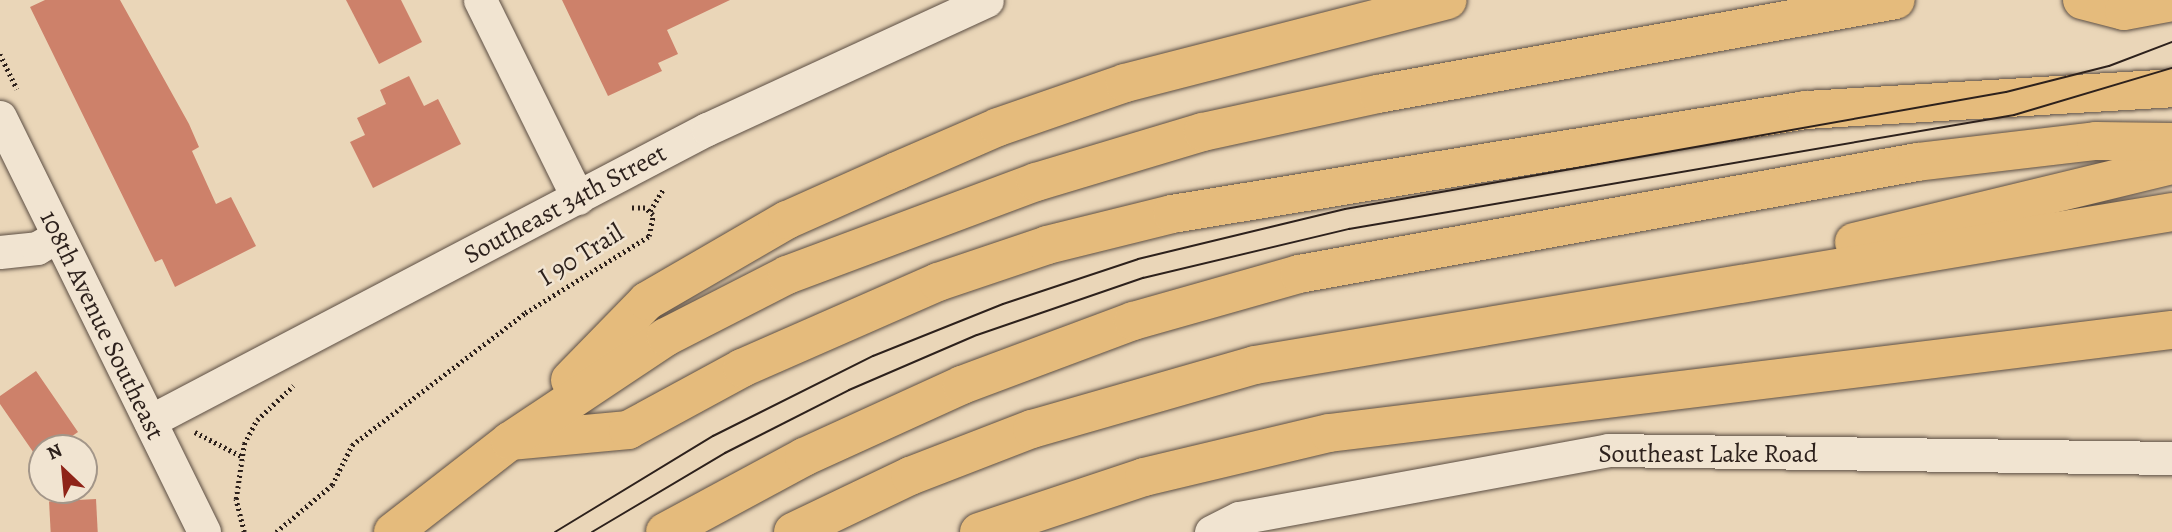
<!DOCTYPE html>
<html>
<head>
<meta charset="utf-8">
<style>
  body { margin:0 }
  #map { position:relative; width:2172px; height:532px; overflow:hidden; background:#ead6b8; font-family:Alegreya,serif }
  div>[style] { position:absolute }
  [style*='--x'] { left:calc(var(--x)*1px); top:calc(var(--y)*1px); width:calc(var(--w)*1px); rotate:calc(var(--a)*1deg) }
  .building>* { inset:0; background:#cd816a; transform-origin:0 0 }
  .path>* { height:4.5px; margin-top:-2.25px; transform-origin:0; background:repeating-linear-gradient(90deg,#2d211c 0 2px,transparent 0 5.5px) }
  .roads { filter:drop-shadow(0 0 2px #5c4e43) drop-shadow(0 0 2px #5c4e43) }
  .minor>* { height:33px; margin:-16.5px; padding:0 16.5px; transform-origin:16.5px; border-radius:16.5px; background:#f1e4d1 }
  .highway>* { height:38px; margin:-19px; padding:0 19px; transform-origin:19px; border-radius:19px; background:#e5bb7c }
  .tram>* { height:2px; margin:-1px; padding:0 1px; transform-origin:1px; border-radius:1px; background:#2d211c }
  span { translate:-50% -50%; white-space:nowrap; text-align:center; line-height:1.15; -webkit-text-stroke:5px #f1e4d1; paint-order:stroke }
  .street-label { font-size:26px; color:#2d211c }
  .north { position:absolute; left:28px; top:434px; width:70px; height:70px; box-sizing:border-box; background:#f1e4d1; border:2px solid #a39689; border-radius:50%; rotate:334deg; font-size:19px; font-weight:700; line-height:28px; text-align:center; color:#2d211c }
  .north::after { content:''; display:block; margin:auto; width:24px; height:32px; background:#8f2418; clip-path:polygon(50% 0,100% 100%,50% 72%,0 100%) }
</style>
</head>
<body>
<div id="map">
  <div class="building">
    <div style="clip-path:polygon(45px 0,120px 0,189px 124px,199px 147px,192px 151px,216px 204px,231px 197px,256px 246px,175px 287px,162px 259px,155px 262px,30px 7px)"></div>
    <div style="clip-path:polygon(346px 0,401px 0,422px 42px,379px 64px)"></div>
    <div style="clip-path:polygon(562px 0,730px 0,667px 30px,678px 54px,658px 63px,662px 71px,608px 96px)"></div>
    <div style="clip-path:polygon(409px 76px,424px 106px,438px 99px,461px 144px,373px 188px,350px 142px,365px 135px,357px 118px,386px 104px,380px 90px)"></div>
    <div style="clip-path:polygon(36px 371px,78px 432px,55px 448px,42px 448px,38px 459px,0 404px,0 396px)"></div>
    <div style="left:96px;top:499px;width:33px;height:47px;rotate:87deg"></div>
  </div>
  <div class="path">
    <div style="--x:0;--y:54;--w:39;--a:64"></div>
    <div style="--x:650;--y:211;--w:26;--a:-59"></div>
    <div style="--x:195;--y:432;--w:52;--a:27.6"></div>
    <div style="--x:244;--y:532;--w:34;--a:-104"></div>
    <div style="--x:236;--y:499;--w:56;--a:-81.7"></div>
    <div style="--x:244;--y:444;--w:27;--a:-62"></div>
    <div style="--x:257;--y:420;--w:50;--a:-43.4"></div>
    <div style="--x:276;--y:532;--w:73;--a:-40"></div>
    <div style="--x:332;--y:485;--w:45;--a:-63.4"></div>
    <div style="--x:352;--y:445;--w:218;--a:-37.3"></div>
    <div style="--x:525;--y:313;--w:146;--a:-31.8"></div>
    <div style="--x:649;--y:236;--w:21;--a:-79"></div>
    <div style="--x:653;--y:215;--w:11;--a:-139"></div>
    <div style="--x:645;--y:208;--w:13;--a:180"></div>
  </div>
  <div class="roads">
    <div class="minor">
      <div style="--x:480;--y:0;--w:221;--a:63.7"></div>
      <div style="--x:0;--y:117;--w:462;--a:63.8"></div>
      <div style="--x:0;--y:252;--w:37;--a:-6"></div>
      <div style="--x:37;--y:248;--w:24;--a:-30"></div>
      <div style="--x:150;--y:421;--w:629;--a:-27.67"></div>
      <div style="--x:707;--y:129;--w:308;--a:-24.7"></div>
      <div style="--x:1211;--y:532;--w:31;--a:-27"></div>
      <div style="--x:1239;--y:518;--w:375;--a:-10.4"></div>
      <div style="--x:1608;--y:450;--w:564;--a:0.81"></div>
    </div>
    <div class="highway">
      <div style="--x:2082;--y:0;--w:43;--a:14.7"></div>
      <div style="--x:2124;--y:11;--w:49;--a:-10.6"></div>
      <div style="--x:1854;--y:242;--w:327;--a:-13.6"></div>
      <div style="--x:570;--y:380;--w:110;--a:-45.7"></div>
      <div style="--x:647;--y:301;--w:162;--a:-30.1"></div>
      <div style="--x:787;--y:220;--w:120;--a:-24"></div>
      <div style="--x:897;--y:171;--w:110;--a:-23.5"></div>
      <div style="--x:998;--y:127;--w:134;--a:-19.1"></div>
      <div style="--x:1125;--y:83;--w:333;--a:-14.4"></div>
      <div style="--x:510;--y:441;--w:119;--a:-5.3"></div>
      <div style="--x:628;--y:430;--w:130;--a:-28.5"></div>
      <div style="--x:742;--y:368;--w:214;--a:-23.7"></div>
      <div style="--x:938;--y:282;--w:115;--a:-18.7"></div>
      <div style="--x:1047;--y:245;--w:129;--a:-13.9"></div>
      <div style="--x:1172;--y:214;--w:642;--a:-9.32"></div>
      <div style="--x:1806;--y:110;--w:367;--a:-3.4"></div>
      <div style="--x:393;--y:532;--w:148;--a:-37.9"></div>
      <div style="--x:510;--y:441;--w:187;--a:-33.7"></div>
      <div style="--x:666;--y:337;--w:136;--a:-27.1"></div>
      <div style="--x:787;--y:275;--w:266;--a:-20.5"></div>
      <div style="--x:1036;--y:182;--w:174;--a:-16.7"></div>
      <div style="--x:1203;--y:132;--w:179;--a:-12.3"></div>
      <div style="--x:1378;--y:94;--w:526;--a:-10.29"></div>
      <div style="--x:665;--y:532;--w:158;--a:-28.3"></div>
      <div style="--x:804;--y:457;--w:174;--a:-24.5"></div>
      <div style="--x:962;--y:385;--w:183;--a:-20.5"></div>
      <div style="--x:1133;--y:321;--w:173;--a:-15.8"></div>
      <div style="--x:1299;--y:274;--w:628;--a:-10.27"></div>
      <div style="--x:1917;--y:162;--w:180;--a:-6.7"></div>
      <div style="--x:2096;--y:141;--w:76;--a:0.8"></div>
      <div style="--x:793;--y:532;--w:130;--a:-25.6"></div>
      <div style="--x:910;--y:476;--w:131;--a:-21.1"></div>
      <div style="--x:1032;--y:429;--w:232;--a:-16"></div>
      <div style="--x:1255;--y:365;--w:930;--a:-9.47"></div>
      <div style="--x:979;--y:532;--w:174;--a:-18.4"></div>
      <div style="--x:1144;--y:477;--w:190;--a:-13.4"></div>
      <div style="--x:1329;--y:433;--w:849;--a:-6.97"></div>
    </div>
  </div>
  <div class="tram">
    <div style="--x:555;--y:532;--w:185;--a:-31.3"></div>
    <div style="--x:713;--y:436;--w:179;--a:-26.6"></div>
    <div style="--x:873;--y:356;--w:140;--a:-21.8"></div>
    <div style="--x:1003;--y:304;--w:142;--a:-18.4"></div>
    <div style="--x:1138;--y:259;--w:213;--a:-13.6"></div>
    <div style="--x:1345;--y:209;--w:671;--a:-10.04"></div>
    <div style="--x:2006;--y:92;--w:106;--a:-14.2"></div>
    <div style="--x:2109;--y:66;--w:67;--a:-20.9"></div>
    <div style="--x:592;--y:532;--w:155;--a:-30.7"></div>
    <div style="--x:725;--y:453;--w:139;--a:-26.9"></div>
    <div style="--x:849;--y:390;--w:139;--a:-23.3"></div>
    <div style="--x:977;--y:335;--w:176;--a:-19"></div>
    <div style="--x:1143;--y:278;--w:212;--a:-13.4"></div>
    <div style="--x:1349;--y:229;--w:675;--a:-9.73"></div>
    <div style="--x:2014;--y:115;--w:165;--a:-16.6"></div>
  </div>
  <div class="street-label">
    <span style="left:565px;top:204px;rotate:-28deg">Southeast 34th Street</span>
    <span style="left:581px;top:255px;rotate:-32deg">I 90 Trail</span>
    <span style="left:102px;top:325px;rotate:64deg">108th Avenue Southeast</span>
    <span style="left:1708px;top:454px">Southeast Lake Road</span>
  </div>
  <div class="north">N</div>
</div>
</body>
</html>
